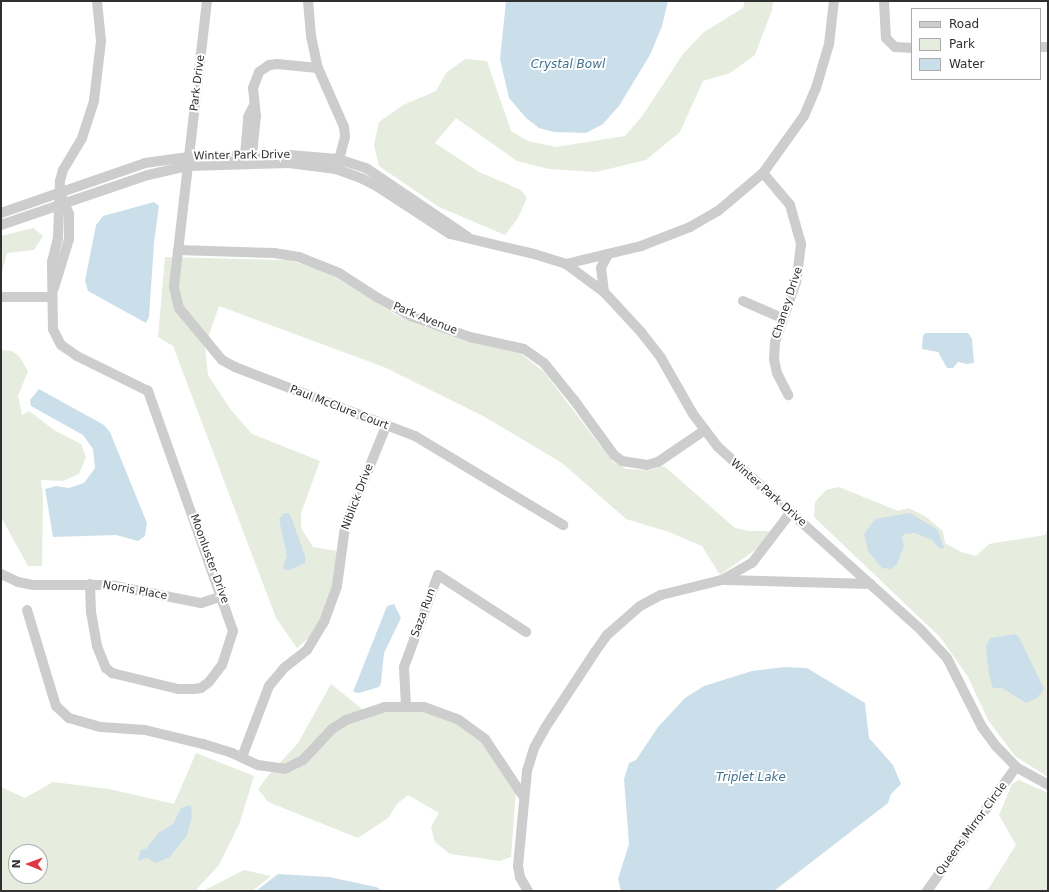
<!DOCTYPE html>
<html>
<head>
<meta charset="utf-8">
<style>
  body { margin:0 }
  #map { position:relative; width:1049px; height:892px; overflow:hidden; background:#fff; font-family:"DejaVu Sans",sans-serif }
  div>[style] { position:absolute }
  [style*='--x'] { left:calc(var(--x)*1px); top:calc(var(--y)*1px); width:calc(var(--w)*1px); rotate:calc(var(--a)*1deg) }
  .green>* { inset:0; background:#e6ecde }
  .water>* { inset:0; background:#cbdfeb }
  .minor>* { height:10px; margin:-5px; padding:0 5px; transform-origin:5px; border-radius:5px; background:#cdcdcd }
  span { translate:-50% -50%; white-space:nowrap; text-align:center; line-height:1.15; -webkit-text-stroke:4px #fff; paint-order:stroke }
  .street-label { font-size:11px; color:#303030 }
  .water-label { font-size:12px; color:#40718f; font-style:italic }
  .frame { position:absolute; inset:0; border:2px solid #303030; pointer-events:none }
  .legend { position:absolute; left:911px; top:8px; width:130px; height:72px; box-sizing:border-box; background:#fff; border:1px solid #acacac; margin:0; padding:5px 7px; list-style:none; font-size:12px; color:#303030 }
  .legend li { display:flex; align-items:center; gap:8px; height:20px }
  .legend b { width:20px; border:1px solid #acacac }
  .north { position:absolute; left:8px; top:844px; width:40px; height:40px; box-sizing:border-box; background:#fff; border:1px solid #acacac; border-radius:50%; rotate:271deg; font-size:11px; font-weight:700; line-height:16px; text-align:center; color:#303030 }
  .north::after { content:''; display:block; margin:auto; width:14px; height:18px; background:#df3946; clip-path:polygon(50% 0,100% 100%,50% 72%,0 100%) }
</style>
</head>
<body>
<div id="map">
  <div class="green">
    <div style="clip-path:polygon(745px 1px,773px 1px,772px 10px,755px 55px,730px 73px,703px 81px,680px 132px,646px 160px,596px 172px,549px 169px,517px 161px,456px 118px,435px 143px,479px 172px,521px 190px,527px 198px,518px 218px,505px 235px,439px 207px,379px 166px,374px 145px,379px 122px,403px 105px,436px 91px,446px 73px,465px 59px,487px 61px,511px 131px,528px 141px,556px 147px,625px 136px,643px 115px,683px 54px,704px 32px,743px 8px)"></div>
    <div style="clip-path:polygon(33px 228px,43px 236px,34px 250px,7px 253px,1px 276px,1px 236px)"></div>
    <div style="clip-path:polygon(165px 257px,290px 260px,330px 274px,396px 315px,426px 327px,520px 353px,544px 372px,612px 461px,626px 469px,650px 470px,664px 466px,735px 528px,749px 531px,770px 531px,758px 548px,720px 575px,702px 546px,669px 532px,626px 519px,562px 463px,483px 416px,384px 367px,219px 306px,205px 347px,208px 375px,231px 410px,252px 434px,320px 461px,301px 513px,301px 528px,313px 547px,337px 551px,337px 569px,323px 615px,312px 635px,297px 648px,276px 618px,173px 346px,158px 337px)"></div>
    <div style="clip-path:polygon(1px 350px,12px 351px,19px 356px,28px 371px,18px 396px,22px 415px,29px 411px,54px 430px,81px 444px,86px 457px,79px 474px,63px 481px,41px 480px,43px 497px,42px 566px,28px 566px,1px 517px)"></div>
    <div style="clip-path:polygon(839px 487px,898px 511px,908px 508px,925px 516px,943px 531px,945px 543px,961px 552px,976px 556px,989px 544px,1045px 535px,1048px 529px,1048px 777px,1015px 756px,988px 720px,968px 677px,940px 637px,814px 517px,815px 502px,826px 490px)"></div>
    <div style="clip-path:polygon(331px 684px,362px 709px,293px 763px,277px 766px,298px 743px)"></div>
    <div style="clip-path:polygon(385px 711px,423px 711px,457px 723px,482px 741px,516px 791px,511px 857px,500px 861px,450px 854px,435px 842px,431px 827px,439px 813px,408px 795px,397px 804px,388px 818px,358px 838px,268px 802px,258px 789px,271px 772px,285px 773px,297px 769px,335px 732px,348px 723px)"></div>
    <div style="clip-path:polygon(evenodd,196px 753px,254px 776px,240px 822px,219px 865px,195px 891px,1px 891px,1px 787px,25px 798px,53px 782px,109px 789px,174px 804px,196px 753px,16px 852px,40px 852px,40px 876px,16px 876px,16px 852px)"></div>
    <div style="clip-path:polygon(1019px 780px,1048px 793px,1048px 891px,987px 891px,1016px 845px,999px 815px,1012px 784px)"></div>
    <div style="clip-path:polygon(244px 870px,271px 876px,252px 891px,203px 891px)"></div>
  </div>
  <div class="water">
    <div style="clip-path:polygon(506px 1px,668px 1px,662px 26px,650px 55px,619px 106px,603px 124px,586px 133px,554px 132px,539px 128px,526px 118px,509px 98px,500px 59px)"></div>
    <div style="clip-path:polygon(154px 202px,159px 206px,154px 243px,149px 317px,146px 323px,88px 291px,85px 281px,96px 225px,103px 216px)"></div>
    <div style="clip-path:polygon(926px 333px,968px 333px,972px 339px,974px 363px,967px 364px,958px 362px,953px 368px,947px 368px,938px 352px,922px 349px,923px 335px)"></div>
    <div style="clip-path:polygon(39px 389px,104px 425px,110px 432px,147px 523px,145px 536px,138px 541px,116px 535px,53px 537px,45px 489px,56px 486px,69px 488px,84px 483px,95px 468px,93px 449px,83px 435px,31px 406px,30px 400px)"></div>
    <div style="clip-path:polygon(284px 513px,289px 513px,292px 519px,305px 556px,305px 563px,290px 570px,285px 570px,283px 566px,287px 556px,279px 519px)"></div>
    <div style="clip-path:polygon(910px 513px,938px 530px,944px 548px,940px 549px,932px 540px,915px 533px,904px 534px,902px 538px,904px 546px,897px 564px,891px 569px,882px 568px,868px 551px,864px 534px,875px 519px)"></div>
    <div style="clip-path:polygon(394px 604px,401px 618px,384px 653px,381px 683px,379px 687px,359px 693px,353px 692px,387px 606px)"></div>
    <div style="clip-path:polygon(1015px 634px,1019px 637px,1044px 689px,1037px 698px,1026px 703px,1002px 688px,993px 688px,989px 675px,986px 647px,990px 638px)"></div>
    <div style="clip-path:polygon(784px 667px,807px 668px,865px 703px,869px 738px,893px 765px,901px 784px,891px 794px,888px 803px,774px 891px,621px 891px,618px 879px,629px 844px,624px 779px,629px 763px,636px 760px,658px 727px,685px 698px,704px 686px,752px 671px)"></div>
    <div style="clip-path:polygon(191px 805px,192px 816px,187px 835px,170px 857px,156px 863px,147px 858px,138px 861px,141px 850px,146px 849px,158px 833px,173px 824px,181px 808px)"></div>
    <div style="clip-path:polygon(278px 874px,329px 877px,376px 887px,383px 891px,256px 891px)"></div>
  </div>
  <div class="minor">
    <div style="--x:207;--y:1;--w:288;--a:96.6"></div>
    <div style="--x:174;--y:287;--w:22;--a:77"></div>
    <div style="--x:179;--y:308;--w:67;--a:50.4"></div>
    <div style="--x:222;--y:360;--w:15;--a:28"></div>
    <div style="--x:235;--y:367;--w:193;--a:21"></div>
    <div style="--x:415;--y:436;--w:173;--a:31"></div>
    <div style="--x:308;--y:1;--w:35;--a:85"></div>
    <div style="--x:311;--y:36;--w:33;--a:78"></div>
    <div style="--x:318;--y:68;--w:64;--a:66.2"></div>
    <div style="--x:344;--y:127;--w:10;--a:84"></div>
    <div style="--x:345;--y:137;--w:30;--a:105"></div>
    <div style="--x:884;--y:1;--w:37;--a:87"></div>
    <div style="--x:886;--y:38;--w:13;--a:45"></div>
    <div style="--x:895;--y:47;--w:17;--a:3"></div>
    <div style="--x:1040;--y:47;--w:8;--a:0"></div>
    <div style="--x:252;--y:154;--w:38;--a:-84"></div>
    <div style="--x:256;--y:116;--w:28;--a:-96"></div>
    <div style="--x:253;--y:88;--w:17;--a:-69"></div>
    <div style="--x:259;--y:72;--w:12;--a:-35"></div>
    <div style="--x:269;--y:65;--w:8;--a:-7"></div>
    <div style="--x:277;--y:64;--w:41;--a:5.6"></div>
    <div style="--x:245;--y:155;--w:38;--a:-85"></div>
    <div style="--x:248;--y:117;--w:13;--a:-63"></div>
    <div style="--x:763;--y:173;--w:42;--a:49.8"></div>
    <div style="--x:790;--y:205;--w:41;--a:74.2"></div>
    <div style="--x:801;--y:244;--w:38;--a:97"></div>
    <div style="--x:796;--y:282;--w:64;--a:109.3"></div>
    <div style="--x:775;--y:342;--w:17;--a:93"></div>
    <div style="--x:774;--y:359;--w:14;--a:78"></div>
    <div style="--x:777;--y:373;--w:25;--a:63"></div>
    <div style="--x:1;--y:213;--w:152;--a:-19.1"></div>
    <div style="--x:145;--y:163;--w:44;--a:-7.8"></div>
    <div style="--x:189;--y:157;--w:100;--a:-1.1"></div>
    <div style="--x:289;--y:155;--w:49;--a:4.7"></div>
    <div style="--x:338;--y:159;--w:29;--a:18"></div>
    <div style="--x:366;--y:168;--w:123;--a:34.1"></div>
    <div style="--x:1;--y:225;--w:155;--a:-18.8"></div>
    <div style="--x:148;--y:175;--w:41;--a:-12.7"></div>
    <div style="--x:188;--y:166;--w:101;--a:-1.7"></div>
    <div style="--x:289;--y:163;--w:47;--a:7.3"></div>
    <div style="--x:336;--y:169;--w:27;--a:20"></div>
    <div style="--x:361;--y:178;--w:19;--a:28"></div>
    <div style="--x:378;--y:187;--w:86;--a:33.1"></div>
    <div style="--x:450;--y:234;--w:86;--a:13.4"></div>
    <div style="--x:534;--y:254;--w:34;--a:17"></div>
    <div style="--x:566;--y:264;--w:47;--a:36.4"></div>
    <div style="--x:604;--y:292;--w:54;--a:47.2"></div>
    <div style="--x:641;--y:332;--w:33;--a:52"></div>
    <div style="--x:661;--y:358;--w:64;--a:60.3"></div>
    <div style="--x:693;--y:414;--w:41;--a:52.9"></div>
    <div style="--x:718;--y:447;--w:273;--a:42"></div>
    <div style="--x:921;--y:630;--w:38;--a:47"></div>
    <div style="--x:947;--y:658;--w:77;--a:63.1"></div>
    <div style="--x:982;--y:727;--w:24;--a:54"></div>
    <div style="--x:996;--y:746;--w:29;--a:46"></div>
    <div style="--x:1016;--y:767;--w:37;--a:29"></div>
    <div style="--x:178;--y:250;--w:96;--a:1.8"></div>
    <div style="--x:274;--y:253;--w:25;--a:9"></div>
    <div style="--x:299;--y:257;--w:43;--a:21.8"></div>
    <div style="--x:339;--y:273;--w:46;--a:32.7"></div>
    <div style="--x:378;--y:298;--w:38;--a:29"></div>
    <div style="--x:411;--y:316;--w:63;--a:19.6"></div>
    <div style="--x:470;--y:337;--w:55;--a:12.5"></div>
    <div style="--x:524;--y:349;--w:24;--a:35"></div>
    <div style="--x:544;--y:363;--w:48;--a:51"></div>
    <div style="--x:574;--y:400;--w:68;--a:54"></div>
    <div style="--x:614;--y:455;--w:10;--a:37"></div>
    <div style="--x:622;--y:461;--w:25;--a:9"></div>
    <div style="--x:647;--y:465;--w:11;--a:-15"></div>
    <div style="--x:658;--y:462;--w:57;--a:-34.2"></div>
    <div style="--x:566;--y:264;--w:77;--a:-13.5"></div>
    <div style="--x:641;--y:246;--w:53;--a:-21.2"></div>
    <div style="--x:690;--y:227;--w:32;--a:-30"></div>
    <div style="--x:718;--y:211;--w:59;--a:-40.2"></div>
    <div style="--x:763;--y:173;--w:70;--a:-54.3"></div>
    <div style="--x:804;--y:116;--w:30;--a:-67"></div>
    <div style="--x:816;--y:88;--w:46;--a:-73.5"></div>
    <div style="--x:829;--y:44;--w:43;--a:-83.4"></div>
    <div style="--x:54;--y:288;--w:51;--a:-73"></div>
    <div style="--x:69;--y:239;--w:25;--a:-90"></div>
    <div style="--x:69;--y:214;--w:18;--a:-112"></div>
    <div style="--x:604;--y:292;--w:24;--a:-97"></div>
    <div style="--x:601;--y:268;--w:16;--a:-63"></div>
    <div style="--x:1;--y:297;--w:50;--a:0"></div>
    <div style="--x:743;--y:301;--w:43;--a:23.6"></div>
    <div style="--x:1;--y:574;--w:19;--a:25"></div>
    <div style="--x:18;--y:582;--w:16;--a:11"></div>
    <div style="--x:34;--y:585;--w:76;--a:0"></div>
    <div style="--x:110;--y:585;--w:93;--a:11.2"></div>
    <div style="--x:201;--y:603;--w:23;--a:-18"></div>
    <div style="--x:724;--y:580;--w:147;--a:1.6"></div>
    <div style="--x:90;--y:584;--w:28;--a:88"></div>
    <div style="--x:91;--y:612;--w:35;--a:80"></div>
    <div style="--x:97;--y:646;--w:24;--a:68"></div>
    <div style="--x:106;--y:668;--w:8;--a:40"></div>
    <div style="--x:112;--y:673;--w:68;--a:13.6"></div>
    <div style="--x:178;--y:689;--w:16;--a:0"></div>
    <div style="--x:194;--y:689;--w:7;--a:-8"></div>
    <div style="--x:201;--y:688;--w:10;--a:-37"></div>
    <div style="--x:209;--y:682;--w:21;--a:-53"></div>
    <div style="--x:222;--y:665;--w:36;--a:-72"></div>
    <div style="--x:233;--y:631;--w:255;--a:-109.5"></div>
    <div style="--x:148;--y:391;--w:79;--a:-153.8"></div>
    <div style="--x:77;--y:356;--w:19;--a:-145"></div>
    <div style="--x:61;--y:345;--w:18;--a:-117"></div>
    <div style="--x:53;--y:329;--w:67;--a:-90.9"></div>
    <div style="--x:52;--y:262;--w:25;--a:-76"></div>
    <div style="--x:58;--y:238;--w:57;--a:-88"></div>
    <div style="--x:60;--y:181;--w:11;--a:-75"></div>
    <div style="--x:63;--y:170;--w:37;--a:-59"></div>
    <div style="--x:82;--y:138;--w:40;--a:-72"></div>
    <div style="--x:94;--y:100;--w:59;--a:-83.2"></div>
    <div style="--x:101;--y:41;--w:40;--a:-95.7"></div>
    <div style="--x:27;--y:610;--w:100;--a:73.2"></div>
    <div style="--x:56;--y:706;--w:18;--a:43"></div>
    <div style="--x:69;--y:718;--w:33;--a:16"></div>
    <div style="--x:101;--y:727;--w:44;--a:3.9"></div>
    <div style="--x:145;--y:730;--w:60;--a:13.6"></div>
    <div style="--x:203;--y:744;--w:30;--a:17"></div>
    <div style="--x:232;--y:753;--w:29;--a:25"></div>
    <div style="--x:258;--y:765;--w:27;--a:8"></div>
    <div style="--x:285;--y:769;--w:20;--a:-27"></div>
    <div style="--x:303;--y:760;--w:42;--a:-46.9"></div>
    <div style="--x:332;--y:729;--w:17;--a:-33"></div>
    <div style="--x:346;--y:720;--w:41;--a:-18.4"></div>
    <div style="--x:385;--y:707;--w:39;--a:0"></div>
    <div style="--x:424;--y:707;--w:37;--a:20"></div>
    <div style="--x:459;--y:720;--w:32;--a:36"></div>
    <div style="--x:485;--y:739;--w:69;--a:56.3"></div>
    <div style="--x:406;--y:706;--w:39;--a:-93"></div>
    <div style="--x:404;--y:667;--w:98;--a:-69.7"></div>
    <div style="--x:438;--y:575;--w:105;--a:32.9"></div>
    <div style="--x:242;--y:757;--w:76;--a:-69.2"></div>
    <div style="--x:269;--y:686;--w:23;--a:-50"></div>
    <div style="--x:284;--y:668;--w:29;--a:-38"></div>
    <div style="--x:307;--y:650;--w:33;--a:-59"></div>
    <div style="--x:324;--y:622;--w:38;--a:-70"></div>
    <div style="--x:337;--y:586;--w:60;--a:-82.3"></div>
    <div style="--x:345;--y:527;--w:109;--a:-67.9"></div>
    <div style="--x:528;--y:891;--w:16;--a:-120"></div>
    <div style="--x:520;--y:877;--w:11;--a:-100"></div>
    <div style="--x:518;--y:866;--w:95;--a:-84.6"></div>
    <div style="--x:527;--y:771;--w:24;--a:-73"></div>
    <div style="--x:534;--y:748;--w:23;--a:-61"></div>
    <div style="--x:545;--y:728;--w:91;--a:-56.7"></div>
    <div style="--x:595;--y:652;--w:21;--a:-55"></div>
    <div style="--x:607;--y:635;--w:44;--a:-41.3"></div>
    <div style="--x:640;--y:606;--w:24;--a:-28"></div>
    <div style="--x:661;--y:595;--w:63;--a:-13.8"></div>
    <div style="--x:722;--y:580;--w:34;--a:-30"></div>
    <div style="--x:752;--y:563;--w:64;--a:-52.6"></div>
    <div style="--x:927;--y:891;--w:153;--a:-54.3"></div>
  </div>
  <div class="street-label">
    <span style="left:198px;top:83px;rotate:-83deg">Park Drive</span>
    <span style="left:242px;top:156px;rotate:-1deg">Winter Park Drive</span>
    <span style="left:788px;top:303px;rotate:-72deg">Chaney Drive</span>
    <span style="left:425px;top:319px;rotate:22deg">Park Avenue</span>
    <span style="left:339px;top:408px;rotate:21deg">Paul McClure Court</span>
    <span style="left:768px;top:493px;rotate:41deg">Winter Park Drive</span>
    <span style="left:358px;top:497px;rotate:-69deg">Niblick Drive</span>
    <span style="left:209px;top:559px;rotate:70deg">Moonluster Drive</span>
    <span style="left:135px;top:591px;rotate:10deg">Norris Place</span>
    <span style="left:424px;top:613px;rotate:-70deg">Saza Run</span>
    <span style="left:972px;top:829px;rotate:-54deg">Queens Mirror Circle</span>
  </div>
  <div class="water-label">
    <span style="left:568px;top:65px">Crystal Bowl</span>
    <span style="left:751px;top:778px">Triplet Lake</span>
  </div>
  <div class="frame"></div>
  <ul class="legend">
  <li><b style="height:5px;background:#cdcdcd"></b>Road</li>
  <li><b style="height:11px;background:#e6ecde"></b>Park</li>
  <li><b style="height:11px;background:#cbdfeb"></b>Water</li>
  </ul>
  <div class="north">N</div>
</div>
</body>
</html>
